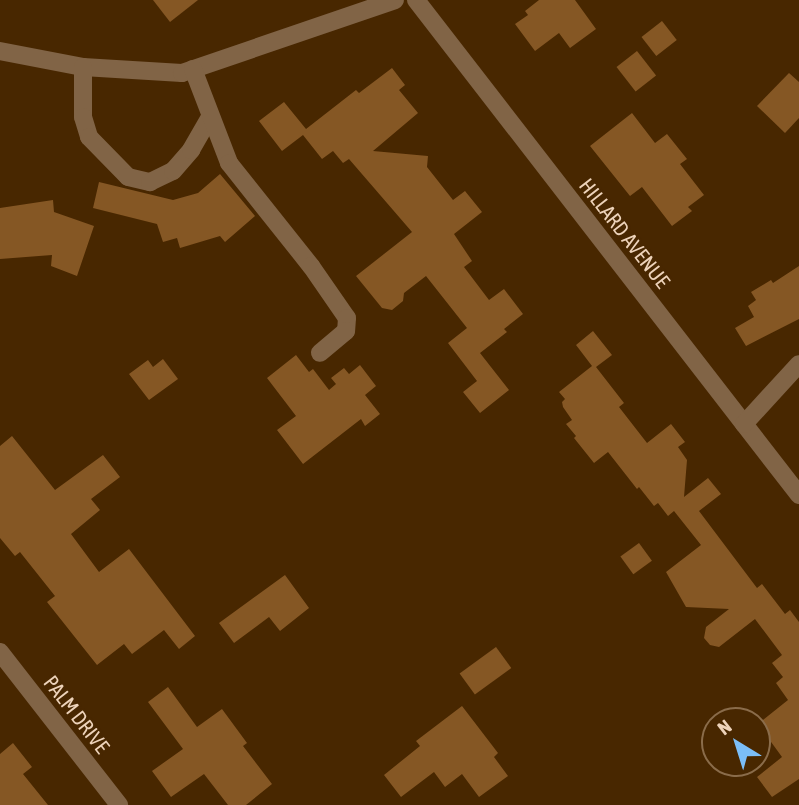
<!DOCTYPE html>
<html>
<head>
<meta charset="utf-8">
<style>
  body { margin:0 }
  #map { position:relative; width:799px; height:805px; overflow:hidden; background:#482700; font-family:"Asap Condensed",sans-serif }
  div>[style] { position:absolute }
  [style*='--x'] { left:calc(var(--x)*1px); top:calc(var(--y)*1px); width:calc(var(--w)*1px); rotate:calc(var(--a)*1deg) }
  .building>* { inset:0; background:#855724; transform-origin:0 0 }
  .minor>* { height:18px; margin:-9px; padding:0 9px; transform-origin:9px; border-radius:9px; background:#816446 }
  span { translate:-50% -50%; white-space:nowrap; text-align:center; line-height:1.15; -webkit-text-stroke:5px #482700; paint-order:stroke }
  .street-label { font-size:21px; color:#edd3ba }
  .north { position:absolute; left:701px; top:707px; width:70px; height:70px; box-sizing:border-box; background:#482700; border:2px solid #8a6c4a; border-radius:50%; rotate:322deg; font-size:19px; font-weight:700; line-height:28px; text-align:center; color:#edd3ba }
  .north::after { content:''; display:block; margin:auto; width:24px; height:32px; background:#7bbef8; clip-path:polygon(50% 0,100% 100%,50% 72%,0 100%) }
</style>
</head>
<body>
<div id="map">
  <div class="building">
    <div style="clip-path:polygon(153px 0,198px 0,170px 22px)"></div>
    <div style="clip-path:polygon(539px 0,575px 0,596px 29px,570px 48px,559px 33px,535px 51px,515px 24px,528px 15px,525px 11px)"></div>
    <div style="left:662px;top:21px;width:24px;height:26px;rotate:52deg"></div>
    <div style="left:637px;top:51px;width:31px;height:26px;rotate:52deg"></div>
    <div style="clip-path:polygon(392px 68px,405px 85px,399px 90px,418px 113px,373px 151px,428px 156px,427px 167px,453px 200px,465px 191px,482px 212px,454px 234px,472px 261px,464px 267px,489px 300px,504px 289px,523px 314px,504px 329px,507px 332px,480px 353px,509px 390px,480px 413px,463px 392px,477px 381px,448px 343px,467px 328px,426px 276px,404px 293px,403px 301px,392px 310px,382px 308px,356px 276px,412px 232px,349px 159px,343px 163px,333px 151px,322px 159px,303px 135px,282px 151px,259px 121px,284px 102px,306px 129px,356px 90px,359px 93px)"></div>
    <div style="clip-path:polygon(789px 73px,799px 82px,799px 118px,785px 133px,757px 106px)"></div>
    <div style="clip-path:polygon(632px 113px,655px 143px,667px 134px,687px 159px,680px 164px,704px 195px,688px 207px,692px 211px,672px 226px,642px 187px,630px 196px,590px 146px)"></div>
    <div style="clip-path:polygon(220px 174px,255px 216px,225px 242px,220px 236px,180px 248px,177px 238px,163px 242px,157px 224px,93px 208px,99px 182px,173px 200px,198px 193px)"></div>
    <div style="clip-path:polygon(53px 200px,54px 212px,94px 226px,77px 276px,51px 266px,52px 255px,0 259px,0 208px)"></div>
    <div style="clip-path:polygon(799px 266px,799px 319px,746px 346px,735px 328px,754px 317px,748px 306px,756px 300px,751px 292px,771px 280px,773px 283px)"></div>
    <div style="clip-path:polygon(593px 331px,612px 355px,596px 367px,624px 403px,619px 407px,647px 443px,671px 424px,685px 442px,678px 447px,687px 460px,684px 497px,708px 478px,721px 494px,699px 511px,757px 588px,762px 584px,785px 614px,790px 610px,799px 622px,799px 779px,772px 797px,757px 777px,782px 757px,758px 724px,788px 700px,776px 683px,783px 677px,772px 663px,782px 655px,755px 619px,719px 647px,710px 645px,704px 638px,706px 627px,729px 609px,686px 607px,666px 572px,701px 545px,674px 511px,668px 516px,658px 503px,654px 506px,639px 487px,637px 489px,608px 452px,594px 463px,574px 438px,576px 436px,566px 424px,572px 420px,563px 407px,562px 402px,565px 399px,559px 392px,592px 366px,576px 345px)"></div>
    <div style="clip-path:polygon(296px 355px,309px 372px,313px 369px,329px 390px,336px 384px,331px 378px,344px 368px,349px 374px,360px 365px,376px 386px,365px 395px,380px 414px,365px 426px,361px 419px,303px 464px,277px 430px,296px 416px,267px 378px)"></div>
    <div style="clip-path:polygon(163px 359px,178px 379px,149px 400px,129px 374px,148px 360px,153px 367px)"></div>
    <div style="clip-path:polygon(12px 436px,55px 490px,103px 455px,120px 477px,91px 499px,100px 510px,71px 534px,99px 572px,129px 549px,195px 636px,179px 649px,164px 630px,132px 654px,124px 644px,97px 665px,47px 602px,55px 596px,47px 586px,20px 552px,15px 556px,0 538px,0 446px)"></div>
    <div style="left:639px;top:543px;width:22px;height:23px;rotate:54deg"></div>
    <div style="clip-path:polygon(285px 575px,309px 608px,280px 631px,269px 617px,234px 643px,219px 623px)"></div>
    <div style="left:496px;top:647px;width:26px;height:45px;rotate:54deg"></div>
    <div style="clip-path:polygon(168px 687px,197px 727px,222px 709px,247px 743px,243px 746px,272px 784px,246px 805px,228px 805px,204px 774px,171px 797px,152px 771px,183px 749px,148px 702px)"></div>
    <div style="clip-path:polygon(462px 706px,498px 753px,494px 757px,508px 776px,479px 797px,462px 774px,445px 787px,434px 772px,401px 797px,384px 775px,420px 746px,416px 741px)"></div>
    <div style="clip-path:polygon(13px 743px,32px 767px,23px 774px,48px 805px,0 805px,0 754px)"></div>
  </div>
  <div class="minor">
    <div style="--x:416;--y:0;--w:626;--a:52.27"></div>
    <div style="--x:0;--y:51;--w:85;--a:10.9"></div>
    <div style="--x:83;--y:67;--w:99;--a:3.5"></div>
    <div style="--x:182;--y:73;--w:225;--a:-18.9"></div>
    <div style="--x:83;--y:67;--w:50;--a:90"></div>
    <div style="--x:83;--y:117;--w:21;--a:73"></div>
    <div style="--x:89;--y:137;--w:56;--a:45.7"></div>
    <div style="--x:128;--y:177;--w:23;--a:13"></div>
    <div style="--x:150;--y:182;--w:25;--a:-26"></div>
    <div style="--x:173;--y:171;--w:28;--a:-49"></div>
    <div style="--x:191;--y:150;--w:38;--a:-60"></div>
    <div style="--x:193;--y:69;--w:101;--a:69"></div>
    <div style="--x:229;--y:163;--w:132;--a:51.5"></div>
    <div style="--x:311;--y:266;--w:63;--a:55.3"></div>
    <div style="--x:347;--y:318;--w:13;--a:94"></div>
    <div style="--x:346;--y:331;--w:34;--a:140"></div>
    <div style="--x:744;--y:424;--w:81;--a:-47.5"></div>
    <div style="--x:0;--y:652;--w:194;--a:52.1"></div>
  </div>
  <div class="street-label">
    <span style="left:625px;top:233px;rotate:52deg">HILLARD AVENUE</span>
    <span style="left:77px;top:714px;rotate:52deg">PALM DRIVE</span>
  </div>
  <div class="north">N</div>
</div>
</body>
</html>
